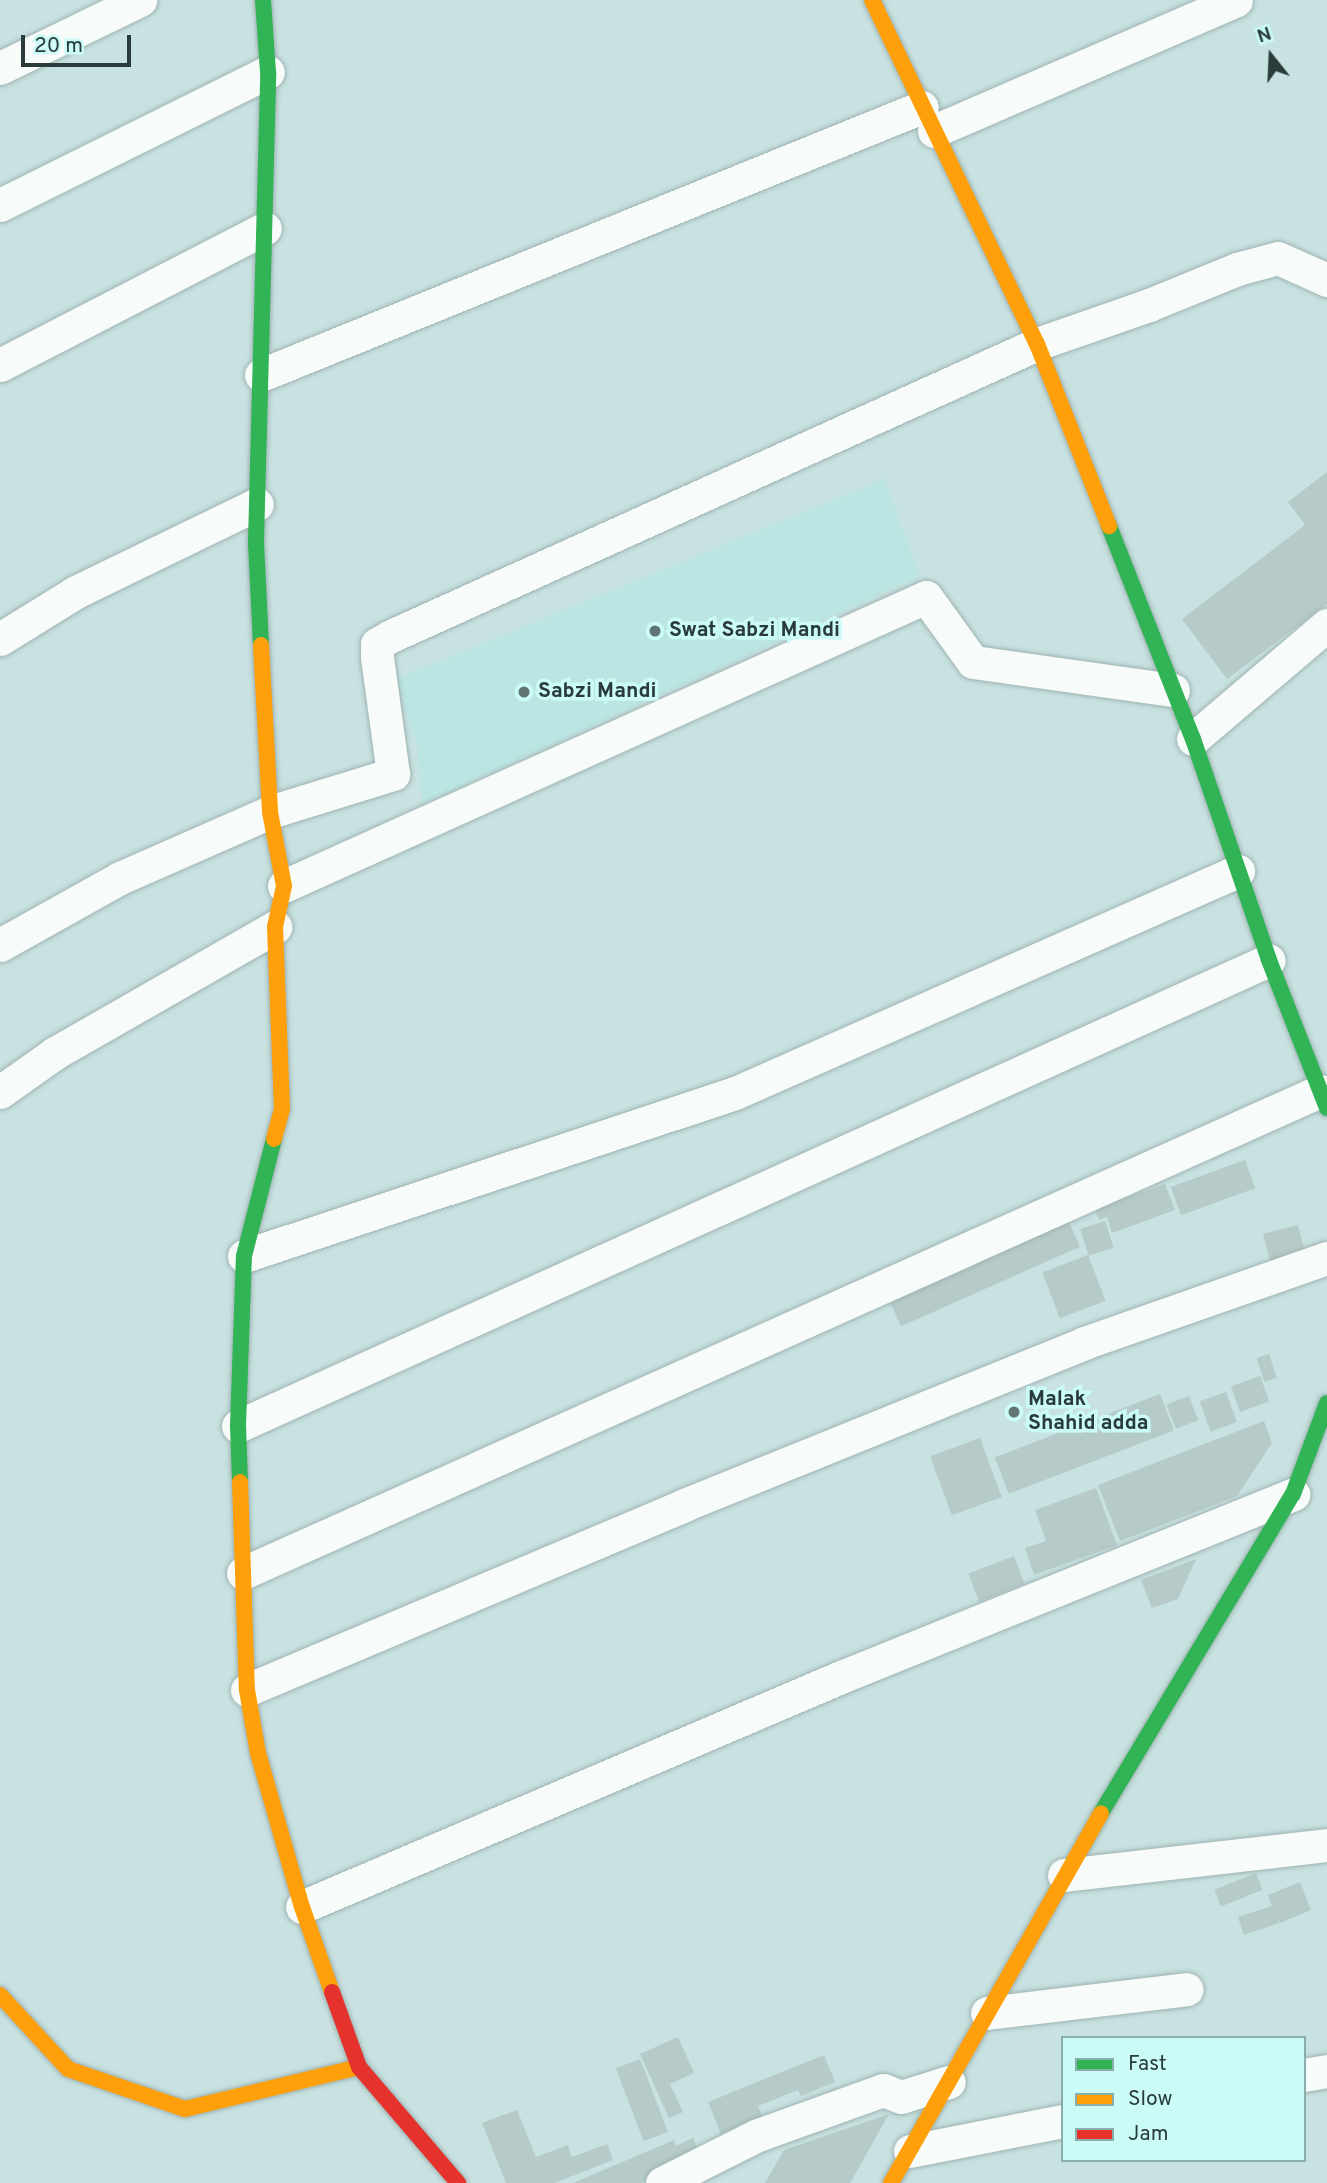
<!DOCTYPE html>
<html>
<head>
<meta charset="utf-8">
<style>
  body { margin:0 }
  #map { position:relative; width:1327px; height:2183px; overflow:hidden; background:#c8e2e1; font-family:Overpass,sans-serif }
  div>[style] { position:absolute }
  [style*='--x'] { left:calc(var(--x)*1px); top:calc(var(--y)*1px); width:calc(var(--w)*1px); rotate:calc(var(--a)*1deg) }
  .built>* { inset:0; background:#bae5e2 }
  .building>* { inset:0; background:#b5cac9; transform-origin:0 0 }
  .roads { filter:drop-shadow(0 0 2px #9fb3b2) drop-shadow(0 0 2px #9fb3b2) }
  .street>* { height:33px; margin:-16.5px; padding:0 16.5px; transform-origin:16.5px; border-radius:16.5px; background:#f7fbfa }
  .fast>* { height:16px; margin:-8px; padding:0 8px; transform-origin:8px; border-radius:8px; background:#30b455 }
  .slow>* { height:16px; margin:-8px; padding:0 8px; transform-origin:8px; border-radius:8px; background:#ff9f0a }
  .jam>* { height:16px; margin:-8px; padding:0 8px; transform-origin:8px; border-radius:8px; background:#e5322d }
  .dots>* { width:19px; height:19px; translate:-50% -50%; box-sizing:border-box; border:4px solid #cbfbf7; border-radius:50% }
  span { translate:-50% -50%; white-space:nowrap; text-align:center; line-height:1.15; -webkit-text-stroke:7px #cbfbf7; paint-order:stroke }
  .poi-label { font-size:21px; color:#293b3a; font-weight:700 }
  .left { translate:0 -50%; text-align:left }
  .legend { position:absolute; left:1061px; top:2036px; width:245px; height:126px; box-sizing:border-box; background:#cbfbf7; border:2px solid #8aaeab; margin:0; padding:9px 12px; list-style:none; font-size:21px; color:#293b3a }
  .legend li { display:flex; align-items:center; gap:14px; height:35px }
  .legend b { width:35px; border:2px solid #8aaeab }
  .north { position:absolute; left:1236px; top:21px; width:70px; height:70px; -webkit-text-stroke:5px #cbfbf7; paint-order:stroke; rotate:342deg; font-size:19px; font-weight:700; line-height:28px; text-align:center; color:#293b3a }
  .north::after { content:''; display:block; margin:auto; width:24px; height:32px; background:#293b3a; clip-path:polygon(50% 0,100% 100%,50% 72%,0 100%) }
  .scale { position:absolute; left:21px; top:35px; width:110px; height:32px; box-sizing:border-box; border:4px solid #293b3a; border-top:0; padding-left:9px; font-size:21px; line-height:24px; white-space:nowrap; color:#293b3a; -webkit-text-stroke:5px #cbfbf7; paint-order:stroke }
</style>
</head>
<body>
<div id="map">
  <div class="built">
    <div style="clip-path:polygon(885px 479px,919px 576px,423px 804px,417px 745px,396px 679px)"></div>
  </div>
  <div class="building">
    <div style="clip-path:polygon(1327px 472px,1327px 604px,1227px 679px,1182px 619px,1305px 525px,1288px 502px)"></div>
    <div style="left:1245px;top:1160px;width:30px;height:79px;rotate:70deg"></div>
    <div style="clip-path:polygon(1165px 1184px,1175px 1210px,1112px 1233px,1107px 1217px,1099px 1220px,1095px 1209px)"></div>
    <div style="left:1105px;top:1221px;width:28px;height:26px;rotate:72deg"></div>
    <div style="left:1069px;top:1222px;width:27px;height:196px;rotate:66deg"></div>
    <div style="left:1298px;top:1225px;width:38px;height:36px;rotate:76deg"></div>
    <div style="left:1088px;top:1255px;width:49px;height:49px;rotate:69deg"></div>
    <div style="left:1269px;top:1354px;width:25px;height:13px;rotate:72deg"></div>
    <div style="left:1260px;top:1376px;width:27px;height:31px;rotate:70deg"></div>
    <div style="left:1226px;top:1392px;width:32px;height:28px;rotate:70deg"></div>
    <div style="left:1160px;top:1394px;width:39px;height:177px;rotate:69deg"></div>
    <div style="left:1189px;top:1396px;width:26px;height:24px;rotate:69deg"></div>
    <div style="clip-path:polygon(1264px 1421px,1272px 1443px,1237px 1496px,1120px 1541px,1098px 1485px)"></div>
    <div style="left:980px;top:1438px;width:63px;height:53px;rotate:70deg"></div>
    <div style="clip-path:polygon(1096px 1488px,1117px 1545px,1034px 1575px,1025px 1548px,1046px 1541px,1035px 1510px)"></div>
    <div style="left:1014px;top:1556px;width:30px;height:49px;rotate:69deg"></div>
    <div style="clip-path:polygon(1196px 1559px,1178px 1599px,1152px 1608px,1141px 1580px)"></div>
    <div style="left:1256px;top:1873px;width:18px;height:45px;rotate:68deg"></div>
    <div style="clip-path:polygon(1300px 1882px,1311px 1910px,1280px 1923px,1277px 1916px,1279px 1923px,1244px 1935px,1238px 1917px,1272px 1906px,1268px 1895px)"></div>
    <div style="clip-path:polygon(678px 2037px,694px 2073px,670px 2084px,683px 2112px,669px 2118px,640px 2054px)"></div>
    <div style="clip-path:polygon(824px 2055px,835px 2082px,801px 2096px,798px 2090px,758px 2106px,763px 2117px,721px 2134px,708px 2102px)"></div>
    <div style="left:640px;top:2059px;width:78px;height:26px;rotate:69deg"></div>
    <div style="clip-path:polygon(517px 2110px,536px 2157px,568px 2145px,572px 2157px,607px 2144px,613px 2160px,555px 2183px,506px 2183px,482px 2123px)"></div>
    <div style="clip-path:polygon(889px 2114px,850px 2183px,765px 2183px,784px 2150px)"></div>
    <div style="clip-path:polygon(693px 2138px,701px 2157px,641px 2183px,573px 2183px,674px 2140px,676px 2146px)"></div>
  </div>
  <div class="roads">
    <div class="street">
      <div style="--x:0;--y:68;--w:156;--a:-25.9"></div>
      <div style="--x:934;--y:131;--w:329;--a:-23.4"></div>
      <div style="--x:0;--y:205;--w:299;--a:-26.4"></div>
      <div style="--x:0;--y:365;--w:298;--a:-27.3"></div>
      <div style="--x:261;--y:375;--w:713;--a:-22.07"></div>
      <div style="--x:0;--y:639;--w:89;--a:-31.7"></div>
      <div style="--x:76;--y:592;--w:201;--a:-25.9"></div>
      <div style="--x:1193;--y:739;--w:176;--a:-40.4"></div>
      <div style="--x:284;--y:886;--w:704;--a:-24.24"></div>
      <div style="--x:926;--y:597;--w:80;--a:54.1"></div>
      <div style="--x:973;--y:662;--w:202;--a:8"></div>
      <div style="--x:0;--y:945;--w:137;--a:-29.2"></div>
      <div style="--x:120;--y:878;--w:164;--a:-23.7"></div>
      <div style="--x:270;--y:812;--w:129;--a:-17.2"></div>
      <div style="--x:393;--y:774;--w:118;--a:-97.8"></div>
      <div style="--x:377;--y:657;--w:13;--a:-90"></div>
      <div style="--x:377;--y:644;--w:16;--a:-30"></div>
      <div style="--x:391;--y:636;--w:709;--a:-24.32"></div>
      <div style="--x:1037;--y:344;--w:119;--a:-19.2"></div>
      <div style="--x:1149;--y:305;--w:95;--a:-22.2"></div>
      <div style="--x:1237;--y:269;--w:42;--a:-15"></div>
      <div style="--x:1278;--y:258;--w:54;--a:24.2"></div>
      <div style="--x:0;--y:1092;--w:67;--a:-35.3"></div>
      <div style="--x:55;--y:1053;--w:254;--a:-29.8"></div>
      <div style="--x:244;--y:1256;--w:517;--a:-18.36"></div>
      <div style="--x:735;--y:1093;--w:550;--a:-23.81"></div>
      <div style="--x:238;--y:1426;--w:1131;--a:-24.32"></div>
      <div style="--x:243;--y:1573;--w:1180;--a:-24.11"></div>
      <div style="--x:247;--y:1690;--w:475;--a:-22.9"></div>
      <div style="--x:684;--y:1505;--w:432;--a:-22"></div>
      <div style="--x:1084;--y:1343;--w:257;--a:-19.3"></div>
      <div style="--x:1064;--y:1875;--w:265;--a:-6.5"></div>
      <div style="--x:302;--y:1907;--w:586;--a:-23.11"></div>
      <div style="--x:841;--y:1677;--w:488;--a:-22"></div>
      <div style="--x:987;--y:2013;--w:201;--a:-6.8"></div>
      <div style="--x:1304;--y:2075;--w:23;--a:-10"></div>
      <div style="--x:910;--y:2151;--w:156;--a:-11.1"></div>
      <div style="--x:662;--y:2183;--w:107;--a:-26.6"></div>
      <div style="--x:758;--y:2135;--w:133;--a:-19.8"></div>
      <div style="--x:883;--y:2090;--w:19;--a:21"></div>
      <div style="--x:901;--y:2097;--w:50;--a:-17.4"></div>
    </div>
    <div class="fast">
      <div style="--x:1109;--y:526;--w:229;--a:68.5"></div>
      <div style="--x:1193;--y:739;--w:234;--a:71"></div>
      <div style="--x:1269;--y:960;--w:159;--a:68.6"></div>
      <div style="--x:261;--y:645;--w:103;--a:-92.8"></div>
      <div style="--x:256;--y:542;--w:470;--a:-88.5"></div>
      <div style="--x:268;--y:72;--w:72;--a:-94"></div>
      <div style="--x:240;--y:1482;--w:56;--a:-92"></div>
      <div style="--x:238;--y:1426;--w:170;--a:-88"></div>
      <div style="--x:244;--y:1256;--w:121;--a:-75.6"></div>
      <div style="--x:1101;--y:1813;--w:372;--a:-59"></div>
      <div style="--x:1293;--y:1494;--w:97;--a:-69.5"></div>
    </div>
    <div class="slow">
      <div style="--x:872;--y:0;--w:382;--a:64.4"></div>
      <div style="--x:1037;--y:344;--w:196;--a:68.4"></div>
      <div style="--x:261;--y:645;--w:167;--a:86.9"></div>
      <div style="--x:270;--y:812;--w:75;--a:79.3"></div>
      <div style="--x:284;--y:886;--w:42;--a:102.4"></div>
      <div style="--x:275;--y:927;--w:182;--a:87.8"></div>
      <div style="--x:282;--y:1109;--w:31;--a:105"></div>
      <div style="--x:240;--y:1482;--w:208;--a:88.1"></div>
      <div style="--x:247;--y:1690;--w:64;--a:80.1"></div>
      <div style="--x:258;--y:1753;--w:160;--a:74.1"></div>
      <div style="--x:302;--y:1907;--w:90;--a:70.6"></div>
      <div style="--x:0;--y:1995;--w:100;--a:47.4"></div>
      <div style="--x:68;--y:2069;--w:124;--a:18.9"></div>
      <div style="--x:185;--y:2109;--w:179;--a:-13.6"></div>
      <div style="--x:891;--y:2183;--w:425;--a:-60.4"></div>
    </div>
    <div class="jam">
      <div style="--x:332;--y:1992;--w:80;--a:70.2"></div>
      <div style="--x:359;--y:2067;--w:153;--a:49.5"></div>
    </div>
  </div>
  <div class="dots">
    <div style="left:655px;top:631px;background:#617574"></div>
    <div style="left:524px;top:692px;background:#617574"></div>
    <div style="left:1014px;top:1412px;background:#617574"></div>
  </div>
  <div class="poi-label">
    <span class="left" style="left:669px;top:631px">Swat Sabzi Mandi</span>
    <span class="left" style="left:538px;top:692px">Sabzi Mandi</span>
    <span class="left" style="left:1028px;top:1412px">Malak<br>Shahid adda</span>
  </div>
  <ul class="legend">
  <li><b style="height:9px;background:#30b455"></b>Fast</li>
  <li><b style="height:9px;background:#ff9f0a"></b>Slow</li>
  <li><b style="height:9px;background:#e5322d"></b>Jam</li>
  </ul>
  <div class="north">N</div>
  <div class="scale">20 m</div>
</div>
</body>
</html>
